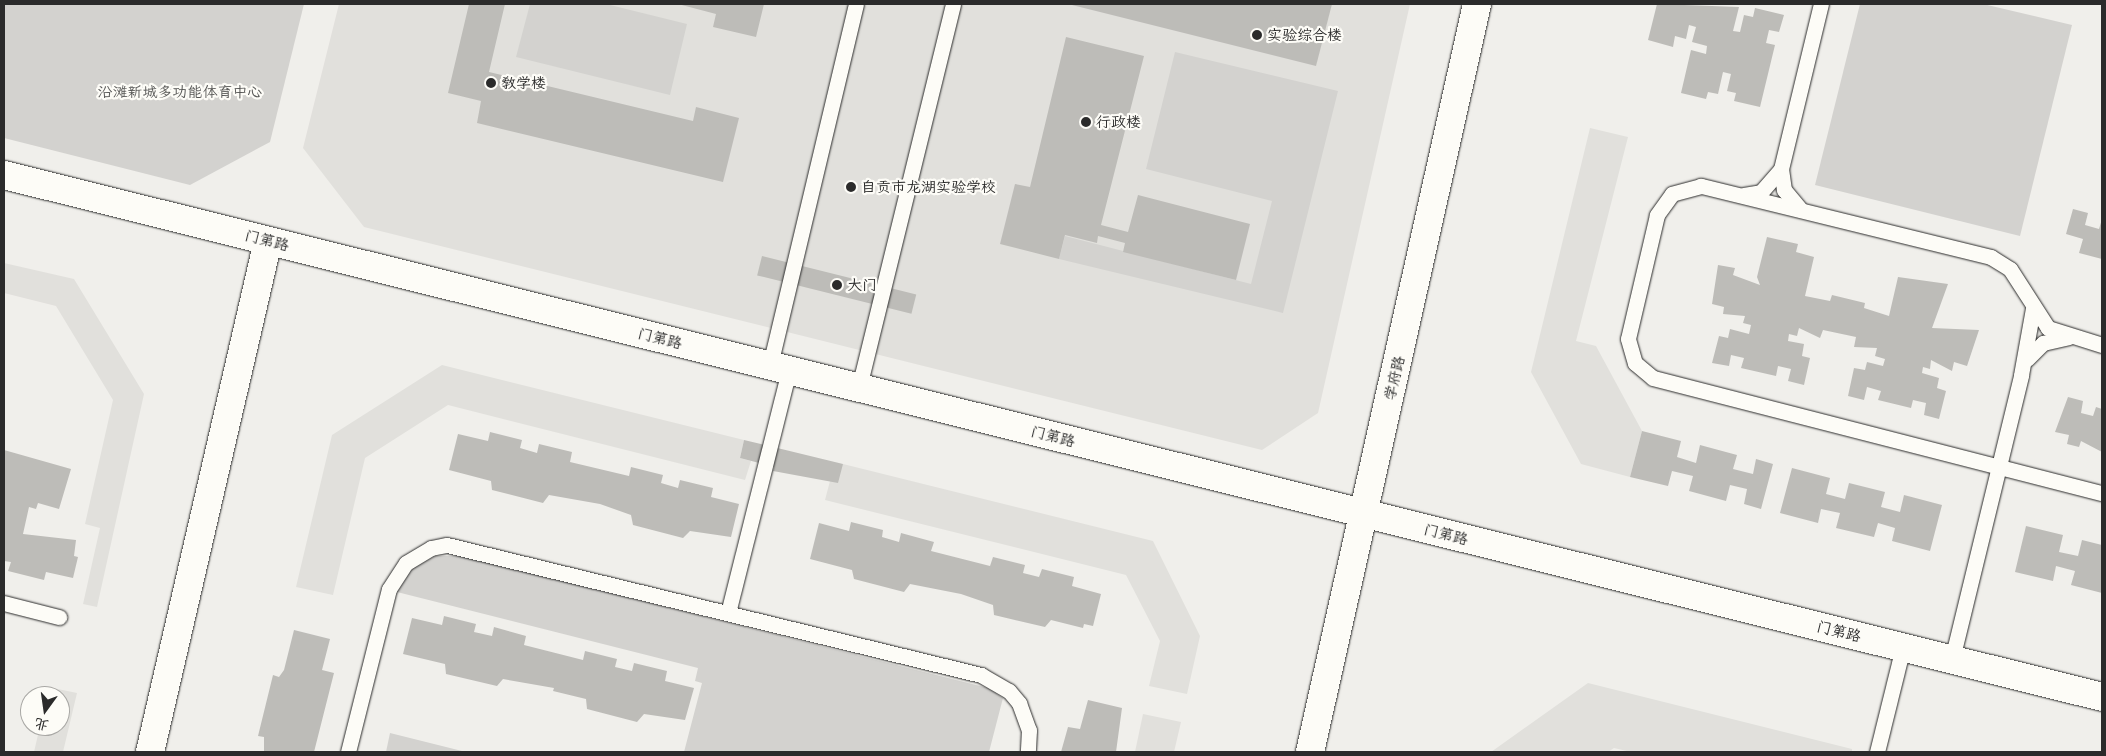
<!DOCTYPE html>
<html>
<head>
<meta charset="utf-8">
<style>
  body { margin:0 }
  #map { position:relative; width:2106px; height:756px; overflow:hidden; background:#f0efeb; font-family:"Patrick Hand","LXGW WenKai TC",sans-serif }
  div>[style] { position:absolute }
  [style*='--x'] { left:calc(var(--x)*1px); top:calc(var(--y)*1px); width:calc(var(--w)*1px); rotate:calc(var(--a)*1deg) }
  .built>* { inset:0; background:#e1e0dc }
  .green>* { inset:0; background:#d3d2cf }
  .building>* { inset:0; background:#bdbcb8; transform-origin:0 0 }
  .roads { filter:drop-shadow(0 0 1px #2b2b2b) drop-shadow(0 0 1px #2b2b2b) }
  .lane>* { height:15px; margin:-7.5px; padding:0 7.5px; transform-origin:7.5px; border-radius:7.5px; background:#fdfcf7 }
  .street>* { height:28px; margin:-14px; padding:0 14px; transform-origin:14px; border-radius:14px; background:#fdfcf7 }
  .dots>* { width:14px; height:14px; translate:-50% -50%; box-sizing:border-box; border:2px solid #fdfcf7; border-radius:50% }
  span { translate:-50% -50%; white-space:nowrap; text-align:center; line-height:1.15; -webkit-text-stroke:4.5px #fdfcf7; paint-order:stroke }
  .poi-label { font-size:15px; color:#2b2b2b }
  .left { translate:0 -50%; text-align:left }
  .park-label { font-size:15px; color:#555554 }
  .street-label { font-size:15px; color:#2b2b2b }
  .frame { position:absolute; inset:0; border:5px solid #2b2b2b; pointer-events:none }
  .north { position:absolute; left:20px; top:686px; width:50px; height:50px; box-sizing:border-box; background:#fdfcf7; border:1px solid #a9a8a5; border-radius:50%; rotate:194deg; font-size:14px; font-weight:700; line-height:20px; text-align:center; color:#2b2b2b }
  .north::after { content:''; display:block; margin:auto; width:18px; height:22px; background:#2b2b2b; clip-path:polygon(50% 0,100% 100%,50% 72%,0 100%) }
</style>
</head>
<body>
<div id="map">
  <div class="built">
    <div style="clip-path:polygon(339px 4px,1410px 4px,1318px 413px,1262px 450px,364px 227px,303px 148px)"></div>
    <div style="clip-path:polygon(1590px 128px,1628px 137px,1576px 341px,1596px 346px,1642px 431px,1630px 477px,1581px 464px,1531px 372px)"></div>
    <div style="clip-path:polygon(4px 263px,74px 279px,144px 394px,97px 607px,83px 604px,100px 528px,85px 524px,113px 400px,56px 306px,4px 293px)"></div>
    <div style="clip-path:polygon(442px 365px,744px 440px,740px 458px,751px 461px,745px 480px,448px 405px,365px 458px,333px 595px,296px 587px,332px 435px)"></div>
    <div style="clip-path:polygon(843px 464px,1153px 541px,1200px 636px,1187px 694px,1149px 686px,1160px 641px,1126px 575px,825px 500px,830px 481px)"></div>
    <div style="clip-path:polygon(1588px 683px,1852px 749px,1852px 752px,1631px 752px,1614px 748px,1608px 752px,1491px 752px)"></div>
    <div style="clip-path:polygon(48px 687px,77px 693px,63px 752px,34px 752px,40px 726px,60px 726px,60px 696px,46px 696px)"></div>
    <div style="clip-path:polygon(1143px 714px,1181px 722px,1174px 752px,1135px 752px)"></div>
  </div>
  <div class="green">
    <div style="clip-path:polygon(4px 4px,304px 4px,270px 142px,190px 185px,4px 138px)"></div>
    <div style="clip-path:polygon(530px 4px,606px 4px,687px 24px,670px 95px,516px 57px)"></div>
    <div style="clip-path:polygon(1860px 4px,1983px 4px,2072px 25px,2020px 236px,1815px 185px)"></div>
    <div style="clip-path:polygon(1175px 52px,1338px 91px,1283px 313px,1059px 259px,1065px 236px,1251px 284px,1272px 201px,1146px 169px)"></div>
    <div style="clip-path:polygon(435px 556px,463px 556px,988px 688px,1003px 698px,989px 752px,684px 752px,702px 683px,695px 681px,698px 668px,397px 592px,412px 569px)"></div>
    <div style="clip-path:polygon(390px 733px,466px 752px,386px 752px)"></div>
  </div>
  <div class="building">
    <div style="clip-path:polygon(469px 4px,505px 4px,489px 72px,693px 121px,696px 107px,739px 118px,723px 182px,477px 123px,481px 101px,448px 93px)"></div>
    <div style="clip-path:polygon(678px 4px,764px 4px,756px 37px,713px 27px,716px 14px)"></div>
    <div style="clip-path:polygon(1068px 4px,1332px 4px,1316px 66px)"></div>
    <div style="clip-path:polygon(1657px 4px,1739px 7px,1733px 31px,1740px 32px,1744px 15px,1753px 17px,1755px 8px,1784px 15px,1779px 32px,1769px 30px,1766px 43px,1775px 45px,1760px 107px,1734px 101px,1736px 93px,1727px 91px,1731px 74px,1723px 72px,1718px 94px,1708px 92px,1706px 99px,1681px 93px,1691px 50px,1706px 54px,1707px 46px,1692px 42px,1696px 27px,1689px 25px,1686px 39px,1675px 36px,1673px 47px,1648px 40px)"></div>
    <div style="clip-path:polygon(1066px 37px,1144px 56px,1101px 225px,1128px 232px,1138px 195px,1250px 224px,1236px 280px,1123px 252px,1125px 243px,1098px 236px,1097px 243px,1065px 235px,1059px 259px,1000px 244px,1015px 184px,1030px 187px)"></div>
    <div style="clip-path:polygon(2073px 209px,2088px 213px,2085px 225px,2099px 229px,2102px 219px,2102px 259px,2079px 253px,2083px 239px,2066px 234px)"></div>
    <div style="clip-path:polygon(1767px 237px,1798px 244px,1796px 252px,1814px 257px,1805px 296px,1830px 301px,1832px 295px,1865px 303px,1864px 308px,1889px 316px,1898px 277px,1948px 284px,1932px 328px,1979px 330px,1967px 366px,1954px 362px,1952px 371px,1931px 360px,1930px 369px,1923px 367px,1922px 373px,1939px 378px,1937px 388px,1946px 391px,1939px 419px,1924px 415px,1926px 403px,1913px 400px,1911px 408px,1878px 400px,1881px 391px,1867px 387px,1864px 400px,1848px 396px,1854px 368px,1865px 370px,1867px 362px,1883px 366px,1885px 359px,1875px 356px,1877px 348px,1854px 347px,1856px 337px,1823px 330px,1820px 338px,1799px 328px,1797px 336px,1789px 334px,1788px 341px,1804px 344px,1802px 356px,1810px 358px,1804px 385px,1788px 381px,1791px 369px,1778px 366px,1776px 376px,1741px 368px,1744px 358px,1731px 355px,1729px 366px,1712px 363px,1719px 336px,1728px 338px,1730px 329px,1749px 334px,1751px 325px,1743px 323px,1745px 316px,1723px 314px,1724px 307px,1712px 304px,1718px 265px,1735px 268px,1733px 275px,1760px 285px,1757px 277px)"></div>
    <div style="left:762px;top:256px;width:159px;height:20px;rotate:14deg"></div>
    <div style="clip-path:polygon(2068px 397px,2083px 401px,2081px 413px,2093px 416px,2096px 407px,2102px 409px,2102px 452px,2081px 441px,2079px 447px,2067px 444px,2069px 435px,2055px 432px)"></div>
    <div style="clip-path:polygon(1642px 431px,1681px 441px,1677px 457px,1696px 463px,1700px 445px,1737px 455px,1733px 469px,1753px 474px,1756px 459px,1773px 464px,1761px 509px,1744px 504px,1747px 489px,1730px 485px,1726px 501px,1689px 491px,1693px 476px,1672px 471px,1668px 486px,1630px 477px)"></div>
    <div style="clip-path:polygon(490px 432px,522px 440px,520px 448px,537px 453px,539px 444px,572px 452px,570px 462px,629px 476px,631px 467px,663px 475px,661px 483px,678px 488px,680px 480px,713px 488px,711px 497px,739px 504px,731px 537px,690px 531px,683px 538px,633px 525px,631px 515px,600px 504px,549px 495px,543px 503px,492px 490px,491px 481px,449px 470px,458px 434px,488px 441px)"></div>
    <div style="clip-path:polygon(744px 440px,843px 464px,838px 483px,773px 471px,774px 467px,740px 458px)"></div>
    <div style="clip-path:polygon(4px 450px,71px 469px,59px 509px,38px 503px,36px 509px,29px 507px,23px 534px,76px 540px,74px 556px,78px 557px,73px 578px,46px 572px,44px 580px,8px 571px,11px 562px,4px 561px)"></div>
    <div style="clip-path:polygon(1792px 468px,1830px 478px,1826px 494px,1845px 499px,1849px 483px,1885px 492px,1881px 507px,1900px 512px,1904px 495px,1942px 505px,1930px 551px,1892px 541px,1895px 528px,1878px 523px,1874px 537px,1836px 528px,1840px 513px,1821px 509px,1818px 523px,1780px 513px)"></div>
    <div style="clip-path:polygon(851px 522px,883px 530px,882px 537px,899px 542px,901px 533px,934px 542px,931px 551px,990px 566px,993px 557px,1025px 565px,1023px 573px,1039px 577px,1042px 569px,1074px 577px,1072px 586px,1101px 594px,1093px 626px,1084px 624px,1083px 628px,1051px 620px,1045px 627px,994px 615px,993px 605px,961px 594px,910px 584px,904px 592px,854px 579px,852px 570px,810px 559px,819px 523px,849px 531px)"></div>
    <div style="clip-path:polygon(2026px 526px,2063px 535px,2059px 552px,2078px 556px,2082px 540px,2102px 545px,2102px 593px,2071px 585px,2075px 571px,2056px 566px,2053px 581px,2015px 572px)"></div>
    <div style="clip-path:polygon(444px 616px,476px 624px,474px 632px,492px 636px,494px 627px,526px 636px,524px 645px,583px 660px,585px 651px,617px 659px,615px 667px,632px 671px,634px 663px,667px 671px,665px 681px,694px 688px,685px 720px,644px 714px,637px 722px,587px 709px,586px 699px,553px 691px,554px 688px,503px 679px,497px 686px,446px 674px,445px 664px,403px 654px,412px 618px,442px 625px)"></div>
    <div style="clip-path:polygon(294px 630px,330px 639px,322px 670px,334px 673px,314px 752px,264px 752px,264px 737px,258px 736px,273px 675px,279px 677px,284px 670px)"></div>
    <div style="clip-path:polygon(1088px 700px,1122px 708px,1116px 752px,1061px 752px,1068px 727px,1080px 729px)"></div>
  </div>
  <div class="roads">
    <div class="lane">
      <div style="--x:1744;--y:195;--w:17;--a:-10"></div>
      <div style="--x:1761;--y:192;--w:30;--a:-49"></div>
      <div style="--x:1801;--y:210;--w:26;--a:-130"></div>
      <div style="--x:1784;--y:190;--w:21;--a:-98"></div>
      <div style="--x:1781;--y:169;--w:170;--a:-76.4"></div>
      <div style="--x:2102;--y:345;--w:57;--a:-162.5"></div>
      <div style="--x:2048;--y:328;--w:70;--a:-122.8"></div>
      <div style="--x:2010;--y:269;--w:22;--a:-148"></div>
      <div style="--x:1991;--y:257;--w:299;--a:-166.2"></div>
      <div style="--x:1701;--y:186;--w:30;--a:165"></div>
      <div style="--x:1672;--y:194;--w:26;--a:126"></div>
      <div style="--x:1657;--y:215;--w:127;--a:103.2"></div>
      <div style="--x:1628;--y:339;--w:25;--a:74"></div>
      <div style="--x:1635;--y:363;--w:23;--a:40"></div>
      <div style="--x:1653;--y:378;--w:463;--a:14.4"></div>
      <div style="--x:2027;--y:359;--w:23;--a:-45"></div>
      <div style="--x:2043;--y:343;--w:26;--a:-13"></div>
      <div style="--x:770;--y:365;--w:371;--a:-76.6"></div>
      <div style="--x:859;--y:387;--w:394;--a:-76.2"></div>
      <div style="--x:4;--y:603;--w:57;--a:14.3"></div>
      <div style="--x:728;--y:613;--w:251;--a:-75.9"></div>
      <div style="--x:1952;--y:659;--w:292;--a:-76.3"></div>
      <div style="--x:2021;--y:375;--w:68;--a:-79.8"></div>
      <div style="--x:348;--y:752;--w:168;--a:-75.9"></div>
      <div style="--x:389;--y:589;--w:31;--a:-57"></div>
      <div style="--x:406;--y:563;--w:29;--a:-31"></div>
      <div style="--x:431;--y:548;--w:16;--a:-11"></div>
      <div style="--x:447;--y:545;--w:550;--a:13.68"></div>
      <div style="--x:981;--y:675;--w:32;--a:30"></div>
      <div style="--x:1009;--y:691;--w:16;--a:50"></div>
      <div style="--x:1019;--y:703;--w:29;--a:70"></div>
      <div style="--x:1029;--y:730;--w:22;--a:93"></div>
      <div style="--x:1877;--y:752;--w:108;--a:-76.1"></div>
    </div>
    <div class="street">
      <div style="--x:4;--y:175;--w:2162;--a:13.97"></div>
      <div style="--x:150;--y:752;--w:524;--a:-77"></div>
      <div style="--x:1310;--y:752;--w:766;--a:-77.41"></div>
    </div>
  </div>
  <div class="dots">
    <div style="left:1257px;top:35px;background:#2b2b2b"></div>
    <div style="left:491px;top:83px;background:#2b2b2b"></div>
    <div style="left:1086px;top:122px;background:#2b2b2b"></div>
    <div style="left:851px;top:187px;background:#2b2b2b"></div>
    <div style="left:837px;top:285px;background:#2b2b2b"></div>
  </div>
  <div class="poi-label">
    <span class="left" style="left:1267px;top:35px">实验综合楼</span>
    <span class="left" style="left:501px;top:83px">教学楼</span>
    <span class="left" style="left:1096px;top:122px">行政楼</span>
    <span class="left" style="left:861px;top:187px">自贡市龙湖实验学校</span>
    <span class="left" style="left:847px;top:285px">大门</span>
  </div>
  <div class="park-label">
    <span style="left:180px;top:92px">沿滩新城多功能体育中心</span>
  </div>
  <div class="street-label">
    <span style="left:267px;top:240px;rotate:14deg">门第路</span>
    <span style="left:660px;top:338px;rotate:14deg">门第路</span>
    <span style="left:1394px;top:378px;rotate:-77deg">学府路</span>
    <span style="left:1053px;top:436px;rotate:14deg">门第路</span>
    <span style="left:1446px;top:534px;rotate:14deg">门第路</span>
    <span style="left:1839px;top:631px;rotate:14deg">门第路</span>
  </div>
  <div class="frame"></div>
  <div class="north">北</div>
</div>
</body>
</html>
